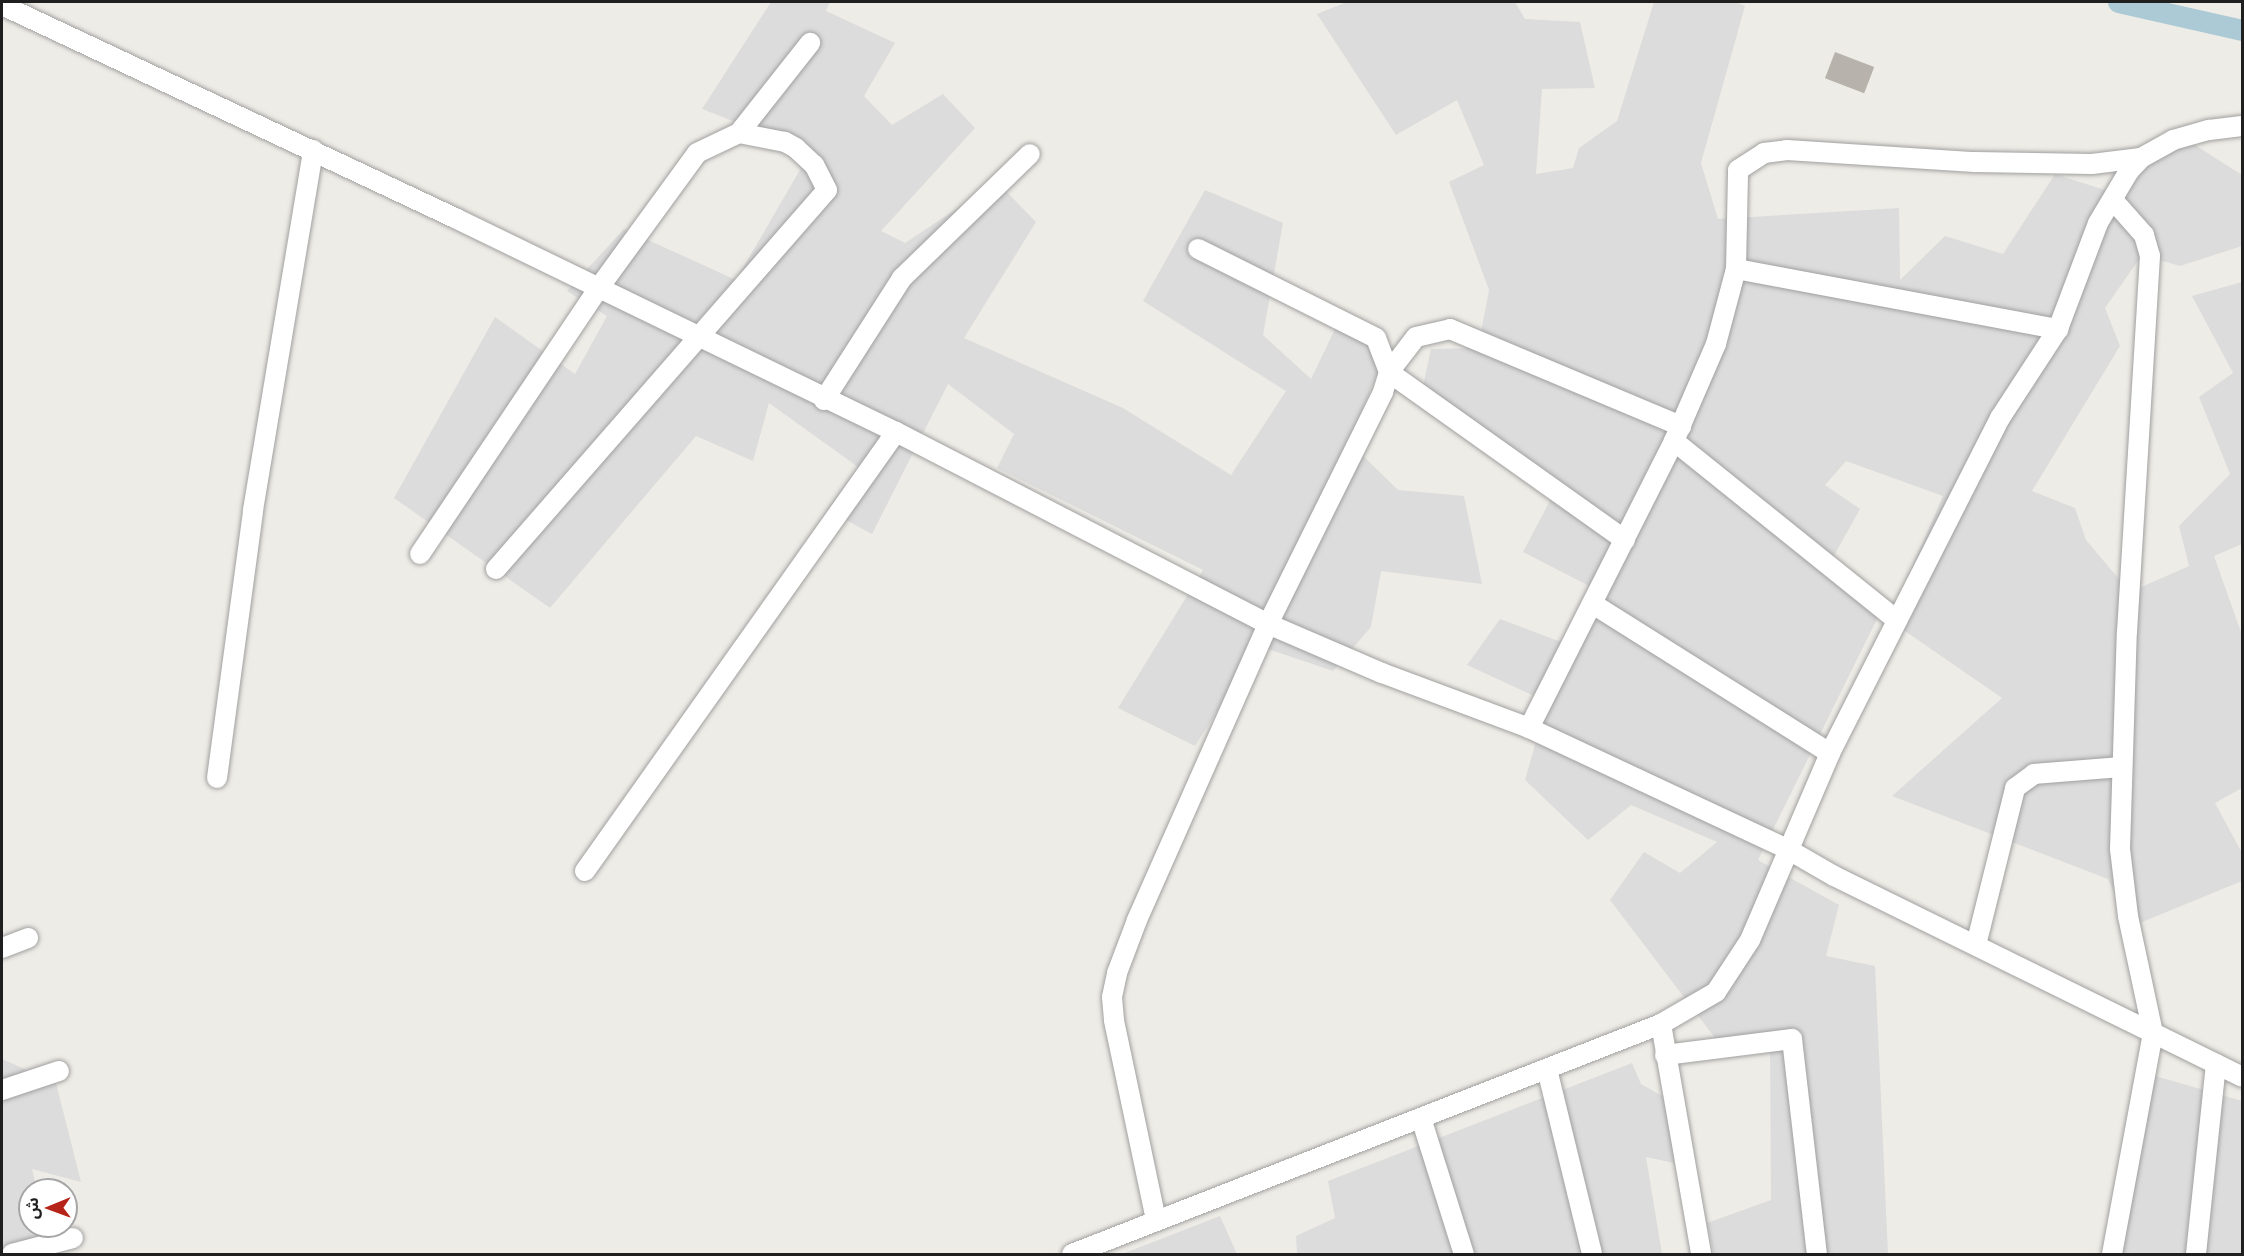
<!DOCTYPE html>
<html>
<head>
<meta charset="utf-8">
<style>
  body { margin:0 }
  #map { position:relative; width:2244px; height:1256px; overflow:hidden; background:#eeece6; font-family:"Golos Text","Noto Sans Arabic",sans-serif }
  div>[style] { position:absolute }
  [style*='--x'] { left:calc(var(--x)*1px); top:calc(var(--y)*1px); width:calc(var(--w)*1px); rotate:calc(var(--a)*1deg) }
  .residential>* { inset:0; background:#dddcdc }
  .canal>* { height:21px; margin:-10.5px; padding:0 10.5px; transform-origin:10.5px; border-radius:10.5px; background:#accad6 }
  .building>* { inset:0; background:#b7b2ac; transform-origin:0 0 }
  .roads { filter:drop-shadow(0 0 2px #a0a0a0) drop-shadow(0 0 2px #a0a0a0) }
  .street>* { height:20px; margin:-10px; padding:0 10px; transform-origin:10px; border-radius:10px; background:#fff }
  span { translate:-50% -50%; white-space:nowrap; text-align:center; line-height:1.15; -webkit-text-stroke:6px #fff; paint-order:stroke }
  .frame { position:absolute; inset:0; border:3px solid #1f1f1f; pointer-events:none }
  .north { position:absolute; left:18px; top:1178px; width:60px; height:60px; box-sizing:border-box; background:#fff; border:2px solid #a5a5a5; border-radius:50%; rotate:269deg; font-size:16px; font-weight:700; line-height:24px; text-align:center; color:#1f1f1f }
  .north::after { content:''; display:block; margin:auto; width:21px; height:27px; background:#b52319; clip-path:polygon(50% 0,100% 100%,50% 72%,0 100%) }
</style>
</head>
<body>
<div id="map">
  <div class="residential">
    <div style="clip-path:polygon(771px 2px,830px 2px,826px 11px,895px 43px,864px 96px,892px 125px,943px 94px,975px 128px,881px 231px,905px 243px,997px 182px,1036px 222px,964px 338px,1123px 408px,1231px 475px,1286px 391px,1143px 301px,1205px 190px,1283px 223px,1263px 335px,1311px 379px,1337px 325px,1387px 351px,1349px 442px,1398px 490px,1464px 496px,1482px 584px,1381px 571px,1371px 627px,1333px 671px,1259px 646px,1195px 746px,1118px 708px,1203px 570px,997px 468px,1014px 434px,948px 384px,872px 534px,827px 510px,858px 467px,769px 403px,753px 461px,696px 436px,550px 608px,394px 498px,495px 317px,575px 374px,607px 316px,567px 291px,624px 229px,736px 280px,811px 151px,702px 109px)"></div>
    <div style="clip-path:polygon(1347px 2px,1515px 2px,1525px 19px,1580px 22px,1595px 88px,1542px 89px,1536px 174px,1573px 168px,1579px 148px,1617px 121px,1654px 2px,1736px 2px,1745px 6px,1701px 163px,1718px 219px,1899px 208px,1900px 280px,1945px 236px,2003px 254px,2055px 174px,2111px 192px,2181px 136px,2242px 175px,2242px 246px,2180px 266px,2142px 255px,2105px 308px,2120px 346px,2032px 491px,2075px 508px,2086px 540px,2130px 592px,2189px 566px,2179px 526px,2230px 474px,2199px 397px,2233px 373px,2192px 296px,2242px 282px,2242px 544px,2214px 556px,2242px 635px,2242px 788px,2215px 803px,2242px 853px,2242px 881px,2130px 927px,2108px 879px,1892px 796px,2002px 698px,1889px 620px,1943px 496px,1846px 461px,1825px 485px,1860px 509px,1826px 570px,1880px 613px,1758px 860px,1839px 905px,1826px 956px,1875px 966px,1888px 1254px,1714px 1254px,1707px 1223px,1771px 1200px,1770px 1041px,1715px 1038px,1610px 900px,1644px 852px,1680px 873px,1717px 842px,1631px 805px,1588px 840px,1525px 780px,1547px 702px,1467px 665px,1500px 619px,1569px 645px,1595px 589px,1523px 552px,1553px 495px,1419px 405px,1431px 349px,1478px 348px,1489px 290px,1449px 182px,1484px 165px,1457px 100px,1396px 135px,1317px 14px)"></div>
    <div style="clip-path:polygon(2px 1059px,56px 1083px,81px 1182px,32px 1169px,37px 1190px,30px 1190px,30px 1226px,46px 1226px,54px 1254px,2px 1254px)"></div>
    <div style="clip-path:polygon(1632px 1063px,1641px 1084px,1673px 1102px,1674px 1163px,1646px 1157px,1662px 1254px,1297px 1254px,1296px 1236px,1335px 1218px,1328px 1181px)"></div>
    <div style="clip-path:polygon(2138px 1071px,2242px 1101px,2242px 1254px,2123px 1254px)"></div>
    <div style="clip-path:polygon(1220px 1216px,1237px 1254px,1122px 1254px)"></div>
  </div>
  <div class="canal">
    <div style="--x:2118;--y:2;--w:127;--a:12.7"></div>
  </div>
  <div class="building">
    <div style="left:1835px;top:52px;width:42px;height:28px;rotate:21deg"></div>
  </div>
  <div class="roads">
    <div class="street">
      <div style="--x:2;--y:5;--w:501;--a:25.18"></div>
      <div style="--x:455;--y:218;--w:490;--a:25.9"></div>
      <div style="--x:896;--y:432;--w:419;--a:27.3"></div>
      <div style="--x:1268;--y:624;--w:124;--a:23.3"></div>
      <div style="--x:1382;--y:673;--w:157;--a:20.5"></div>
      <div style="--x:1529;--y:728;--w:287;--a:25.1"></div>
      <div style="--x:1789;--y:850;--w:52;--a:30"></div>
      <div style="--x:1834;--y:876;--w:455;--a:26.2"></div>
      <div style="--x:1736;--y:269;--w:328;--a:10.6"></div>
      <div style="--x:824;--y:400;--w:145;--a:-57.4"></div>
      <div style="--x:902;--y:278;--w:178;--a:-44.1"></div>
      <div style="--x:1674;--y:441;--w:286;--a:38.8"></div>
      <div style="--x:1625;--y:540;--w:290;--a:-144.6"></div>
      <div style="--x:1389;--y:372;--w:44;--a:-52.4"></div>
      <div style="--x:1416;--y:337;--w:35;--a:-13"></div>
      <div style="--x:1450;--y:329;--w:251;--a:22.8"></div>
      <div style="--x:420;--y:554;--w:319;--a:-56.1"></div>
      <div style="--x:598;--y:289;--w:168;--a:-53.9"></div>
      <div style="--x:697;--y:153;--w:47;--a:-25.5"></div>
      <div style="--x:739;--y:133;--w:115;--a:-51.7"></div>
      <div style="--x:496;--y:569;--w:503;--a:-48.87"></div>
      <div style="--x:827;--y:190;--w:28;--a:-117"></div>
      <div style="--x:814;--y:165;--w:25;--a:-137"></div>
      <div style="--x:796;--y:148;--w:13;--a:-151"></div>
      <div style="--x:785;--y:142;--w:47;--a:-168.9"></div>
      <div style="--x:1593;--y:604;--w:280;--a:32.2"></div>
      <div style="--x:1529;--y:728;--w:322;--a:-63.2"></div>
      <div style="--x:1674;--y:441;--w:106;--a:-66.6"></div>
      <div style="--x:1716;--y:344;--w:78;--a:-75.1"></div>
      <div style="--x:1736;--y:269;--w:99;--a:-88.8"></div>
      <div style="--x:1738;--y:170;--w:31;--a:-33"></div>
      <div style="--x:1764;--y:153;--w:23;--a:-7"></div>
      <div style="--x:1787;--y:150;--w:188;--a:3.7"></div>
      <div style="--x:1975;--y:162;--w:117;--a:1"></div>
      <div style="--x:2092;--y:164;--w:49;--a:-7"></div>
      <div style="--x:217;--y:778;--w:270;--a:-82.3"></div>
      <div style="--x:253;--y:510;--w:365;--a:-80.5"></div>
      <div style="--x:585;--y:871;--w:538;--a:-54.69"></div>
      <div style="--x:1976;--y:945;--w:162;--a:-76"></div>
      <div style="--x:2015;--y:788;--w:24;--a:-36"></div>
      <div style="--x:2034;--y:774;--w:87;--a:-4.6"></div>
      <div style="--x:2;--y:948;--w:28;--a:-21"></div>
      <div style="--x:1661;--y:1024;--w:233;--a:80.1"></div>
      <div style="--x:1665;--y:1055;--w:128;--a:-7.2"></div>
      <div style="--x:1792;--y:1039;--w:216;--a:83.4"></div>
      <div style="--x:1547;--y:1069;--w:190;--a:76.3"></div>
      <div style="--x:2;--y:1090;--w:60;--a:-18.4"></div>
      <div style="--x:1421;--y:1118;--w:143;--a:72.5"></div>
      <div style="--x:1156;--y:1220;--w:204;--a:-101.9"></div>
      <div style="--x:1114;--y:1020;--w:23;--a:-95"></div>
      <div style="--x:1112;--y:997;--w:25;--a:-78"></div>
      <div style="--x:1117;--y:973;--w:57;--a:-69.3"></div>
      <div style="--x:1137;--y:920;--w:324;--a:-66.1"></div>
      <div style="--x:1268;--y:624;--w:259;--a:-63.6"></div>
      <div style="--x:1383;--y:392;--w:21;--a:-73"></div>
      <div style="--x:1389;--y:372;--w:36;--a:-111"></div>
      <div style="--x:1376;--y:338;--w:199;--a:-153.4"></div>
      <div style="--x:12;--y:1254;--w:63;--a:-14.7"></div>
      <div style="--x:1072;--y:1254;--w:632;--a:-21.33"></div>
      <div style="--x:1661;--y:1024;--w:64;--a:-30.2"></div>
      <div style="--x:1716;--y:992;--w:62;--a:-56.8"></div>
      <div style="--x:1750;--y:940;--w:203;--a:-66.8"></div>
      <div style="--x:1830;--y:753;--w:376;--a:-63.1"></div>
      <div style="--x:2000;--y:418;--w:106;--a:-56.9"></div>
      <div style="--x:2058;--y:329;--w:113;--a:-69.3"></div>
      <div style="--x:2098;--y:223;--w:61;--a:-59.2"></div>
      <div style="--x:2129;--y:171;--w:18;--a:-47"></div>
      <div style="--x:2141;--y:158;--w:37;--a:-29"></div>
      <div style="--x:2173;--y:140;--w:37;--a:-16"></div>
      <div style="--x:2209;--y:130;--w:33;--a:-7"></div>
      <div style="--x:2112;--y:1254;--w:225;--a:-79.5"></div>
      <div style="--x:2153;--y:1033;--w:120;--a:-102.1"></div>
      <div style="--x:2128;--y:916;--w:67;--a:-96.8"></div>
      <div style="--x:2120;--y:849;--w:217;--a:-88.2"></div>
      <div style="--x:2127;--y:632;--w:377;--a:-86.5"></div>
      <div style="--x:2150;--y:256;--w:22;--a:-106"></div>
      <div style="--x:2144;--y:235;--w:47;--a:-131.5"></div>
      <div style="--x:2196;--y:1254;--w:191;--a:-84"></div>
    </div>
  </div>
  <div class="frame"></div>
  <div class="north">ش</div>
</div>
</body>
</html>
